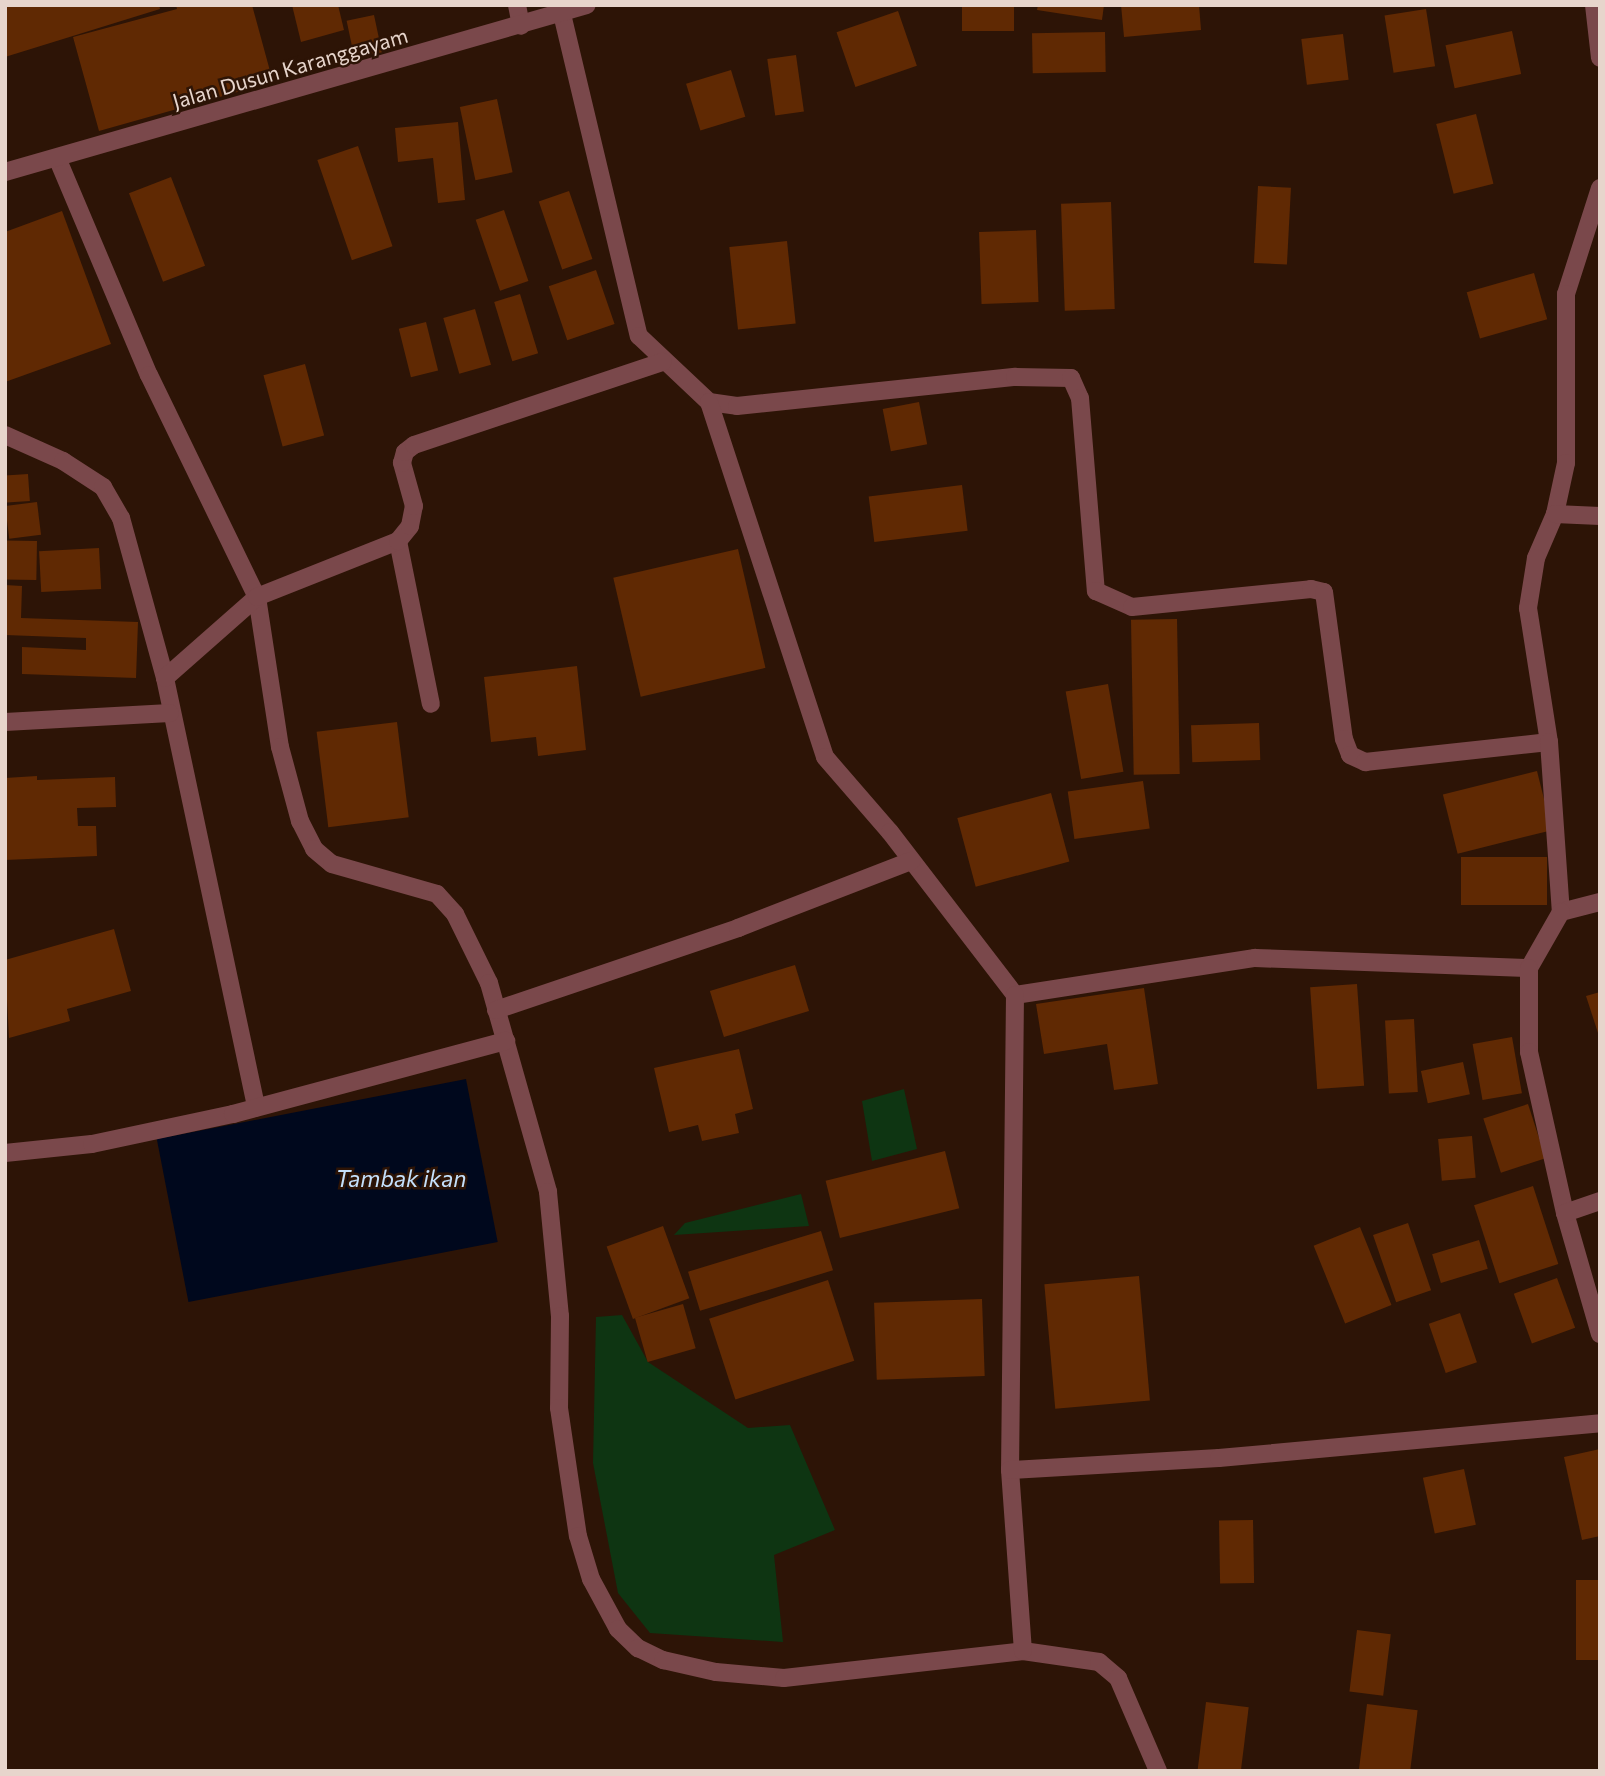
<!DOCTYPE html>
<html>
<head>
<meta charset="utf-8">
<style>
  body { margin:0 }
  #map { position:relative; width:1605px; height:1776px; overflow:hidden; background:#2d1406; font-family:Commissioner,sans-serif }
  div>[style] { position:absolute }
  [style*='--x'] { left:calc(var(--x)*1px); top:calc(var(--y)*1px); width:calc(var(--w)*1px); rotate:calc(var(--a)*1deg) }
  .green>* { inset:0; background:#0e3512 }
  .water>* { inset:0; background:#00081d; transform-origin:0 0 }
  .building>* { inset:0; background:#602903; transform-origin:0 0 }
  .minor>* { height:18px; margin:-9px; padding:0 9px; transform-origin:9px; border-radius:9px; background:#7a484b }
  span { translate:-50% -50%; white-space:nowrap; text-align:center; line-height:1.15; -webkit-text-stroke:5px #2d1406; paint-order:stroke }
  .street-label { font-size:21px; color:#e7d5cc }
  .water-label { font-size:23px; color:#c4e0fc; font-style:italic }
  .frame { position:absolute; inset:0; border:7px solid #e7d5cc; pointer-events:none }
</style>
</head>
<body>
<div id="map">
  <div class="green">
    <div style="clip-path:polygon(904px 1089px,917px 1149px,872px 1161px,862px 1101px)"></div>
    <div style="clip-path:polygon(801px 1194px,809px 1226px,674px 1235px,685px 1223px)"></div>
    <div style="clip-path:polygon(622px 1315px,648px 1362px,748px 1428px,790px 1425px,835px 1530px,774px 1555px,783px 1642px,650px 1633px,618px 1593px,593px 1463px,596px 1317px)"></div>
  </div>
  <div class="water">
    <div style="left:466px;top:1079px;width:166px;height:315px;rotate:79deg"></div>
  </div>
  <div class="building">
    <div style="clip-path:polygon(5px 5px,159px 5px,160px 9px,5px 57px)"></div>
    <div style="clip-path:polygon(176px 5px,252px 5px,273px 82px,99px 131px,73px 37px,177px 9px)"></div>
    <div style="clip-path:polygon(292px 5px,338px 5px,344px 30px,301px 42px)"></div>
    <div style="left:962px;top:5px;width:52px;height:26px"></div>
    <div style="clip-path:polygon(1038px 5px,1104px 5px,1102px 20px,1037px 10px)"></div>
    <div style="clip-path:polygon(1121px 5px,1199px 5px,1201px 30px,1124px 37px)"></div>
    <div style="left:1426px;top:9px;width:58px;height:42px;rotate:81deg"></div>
    <div style="left:898px;top:11px;width:58px;height:65px;rotate:71deg"></div>
    <div style="left:374px;top:15px;width:38px;height:28px;rotate:78deg"></div>
    <div style="left:1512px;top:31px;width:44px;height:68px;rotate:78deg"></div>
    <div style="left:1105px;top:32px;width:40px;height:73px;rotate:89deg"></div>
    <div style="left:1343px;top:34px;width:46px;height:42px;rotate:83deg"></div>
    <div style="left:796px;top:55px;width:57px;height:29px;rotate:82deg"></div>
    <div style="left:731px;top:70px;width:49px;height:47px;rotate:73deg"></div>
    <div style="left:497px;top:99px;width:75px;height:38px;rotate:78deg"></div>
    <div style="left:1476px;top:114px;width:72px;height:41px;rotate:76deg"></div>
    <div style="clip-path:polygon(458px 122px,465px 200px,438px 203px,433px 158px,398px 162px,395px 128px)"></div>
    <div style="left:358px;top:146px;width:106px;height:43px;rotate:71deg"></div>
    <div style="left:171px;top:177px;width:95px;height:45px;rotate:69deg"></div>
    <div style="left:1258px;top:186px;width:33px;height:77px;rotate:3deg"></div>
    <div style="left:569px;top:191px;width:72px;height:32px;rotate:71deg"></div>
    <div style="left:1111px;top:202px;width:107px;height:50px;rotate:88deg"></div>
    <div style="left:504px;top:210px;width:75px;height:30px;rotate:71deg"></div>
    <div style="clip-path:polygon(62px 211px,111px 344px,5px 382px,5px 232px)"></div>
    <div style="left:1036px;top:230px;width:72px;height:57px;rotate:88deg"></div>
    <div style="left:787px;top:241px;width:83px;height:58px;rotate:84deg"></div>
    <div style="left:596px;top:270px;width:57px;height:50px;rotate:71deg"></div>
    <div style="left:1534px;top:273px;width:48px;height:70px;rotate:74deg"></div>
    <div style="left:520px;top:294px;width:62px;height:27px;rotate:73deg"></div>
    <div style="left:475px;top:309px;width:58px;height:33px;rotate:74deg"></div>
    <div style="left:426px;top:322px;width:50px;height:28px;rotate:76deg"></div>
    <div style="left:305px;top:364px;width:74px;height:43px;rotate:75deg"></div>
    <div style="left:919px;top:402px;width:43px;height:37px;rotate:79deg"></div>
    <div style="left:28px;top:474px;width:27px;height:23px;rotate:86deg"></div>
    <div style="left:962px;top:485px;width:46px;height:94px;rotate:83deg"></div>
    <div style="left:37px;top:502px;width:33px;height:32px;rotate:83deg"></div>
    <div style="left:37px;top:541px;width:39px;height:32px;rotate:91deg"></div>
    <div style="left:99px;top:548px;width:41px;height:60px;rotate:87deg"></div>
    <div style="left:738px;top:549px;width:122px;height:128px;rotate:77deg"></div>
    <div style="clip-path:polygon(5px 585px,22px 586px,21px 618px,138px 622px,136px 678px,22px 674px,22px 647px,86px 650px,86px 638px,5px 635px)"></div>
    <div style="left:1177px;top:619px;width:155px;height:46px;rotate:89deg"></div>
    <div style="clip-path:polygon(577px 666px,586px 750px,538px 756px,536px 737px,491px 742px,484px 677px)"></div>
    <div style="left:1108px;top:684px;width:89px;height:43px;rotate:80deg"></div>
    <div style="left:397px;top:722px;width:96px;height:81px;rotate:83deg"></div>
    <div style="left:1259px;top:723px;width:37px;height:68px;rotate:88deg"></div>
    <div style="left:1537px;top:771px;width:61px;height:97px;rotate:76deg"></div>
    <div style="clip-path:polygon(37px 776px,37px 780px,115px 777px,116px 807px,77px 808px,78px 826px,96px 826px,97px 856px,5px 860px,5px 778px)"></div>
    <div style="left:1143px;top:781px;width:48px;height:76px;rotate:82deg"></div>
    <div style="left:1051px;top:793px;width:71px;height:97px;rotate:75deg"></div>
    <div style="left:1547px;top:857px;width:48px;height:86px;rotate:90deg"></div>
    <div style="clip-path:polygon(114px 929px,131px 991px,67px 1009px,70px 1021px,9px 1038px,5px 960px)"></div>
    <div style="left:795px;top:965px;width:48px;height:89px;rotate:73deg"></div>
    <div style="left:1357px;top:984px;width:102px;height:47px;rotate:86deg"></div>
    <div style="clip-path:polygon(1144px 988px,1158px 1084px,1114px 1090px,1107px 1044px,1044px 1054px,1036px 1004px)"></div>
    <div style="clip-path:polygon(1600px 992px,1600px 1036px,1599px 1036px,1586px 996px)"></div>
    <div style="left:1414px;top:1019px;width:73px;height:29px;rotate:87deg"></div>
    <div style="left:1512px;top:1037px;width:57px;height:40px;rotate:80deg"></div>
    <div style="clip-path:polygon(739px 1049px,753px 1109px,735px 1114px,739px 1133px,702px 1141px,698px 1125px,669px 1132px,654px 1068px)"></div>
    <div style="left:1463px;top:1062px;width:33px;height:43px;rotate:78deg"></div>
    <div style="left:1528px;top:1104px;width:57px;height:47px;rotate:72deg"></div>
    <div style="left:1472px;top:1136px;width:42px;height:34px;rotate:85deg"></div>
    <div style="left:945px;top:1151px;width:59px;height:123px;rotate:76deg"></div>
    <div style="left:1533px;top:1186px;width:82px;height:62px;rotate:72deg"></div>
    <div style="left:1408px;top:1223px;width:71px;height:37px;rotate:71deg"></div>
    <div style="left:663px;top:1226px;width:77px;height:60px;rotate:70deg"></div>
    <div style="left:1360px;top:1227px;width:84px;height:50px;rotate:68deg"></div>
    <div style="left:821px;top:1231px;width:41px;height:139px;rotate:73deg"></div>
    <div style="left:1479px;top:1240px;width:30px;height:49px;rotate:73deg"></div>
    <div style="left:1139px;top:1276px;width:125px;height:95px;rotate:85deg"></div>
    <div style="left:1557px;top:1278px;width:53px;height:46px;rotate:70deg"></div>
    <div style="left:828px;top:1280px;width:85px;height:125px;rotate:72deg"></div>
    <div style="left:982px;top:1299px;width:77px;height:108px;rotate:88deg"></div>
    <div style="left:683px;top:1304px;width:46px;height:50px;rotate:74deg"></div>
    <div style="left:1460px;top:1313px;width:52px;height:33px;rotate:71deg"></div>
    <div style="clip-path:polygon(1600px 1449px,1600px 1536px,1582px 1540px,1564px 1457px)"></div>
    <div style="left:1464px;top:1469px;width:57px;height:42px;rotate:78deg"></div>
    <div style="left:1253px;top:1520px;width:63px;height:34px;rotate:89deg"></div>
    <div style="left:1600px;top:1580px;width:80px;height:24px;rotate:90deg"></div>
    <div style="left:1357px;top:1630px;width:34px;height:62px;rotate:7deg"></div>
    <div style="left:1206px;top:1702px;width:43px;height:69px;rotate:7deg"></div>
    <div style="left:1367px;top:1704px;width:51px;height:67px;rotate:7deg"></div>
  </div>
  <div class="minor">
    <div style="--x:517;--y:5;--w:21;--a:79"></div>
    <div style="--x:1594;--y:5;--w:53;--a:83.5"></div>
    <div style="--x:562;--y:14;--w:331;--a:76.6"></div>
    <div style="--x:639;--y:336;--w:96;--a:43.3"></div>
    <div style="--x:709;--y:402;--w:28;--a:8"></div>
    <div style="--x:737;--y:406;--w:280;--a:-6"></div>
    <div style="--x:1015;--y:377;--w:56;--a:1"></div>
    <div style="--x:1071;--y:378;--w:22;--a:66"></div>
    <div style="--x:1080;--y:398;--w:194;--a:85.3"></div>
    <div style="--x:1096;--y:591;--w:39;--a:24"></div>
    <div style="--x:1132;--y:607;--w:180;--a:-5.7"></div>
    <div style="--x:1311;--y:589;--w:13;--a:13"></div>
    <div style="--x:1324;--y:592;--w:148;--a:82.3"></div>
    <div style="--x:1344;--y:739;--w:17;--a:69"></div>
    <div style="--x:1350;--y:755;--w:17;--a:25"></div>
    <div style="--x:1365;--y:762;--w:185;--a:-6.2"></div>
    <div style="--x:58;--y:160;--w:233;--a:67.1"></div>
    <div style="--x:149;--y:375;--w:247;--a:64.1"></div>
    <div style="--x:257;--y:597;--w:152;--a:81.3"></div>
    <div style="--x:280;--y:747;--w:77;--a:74.9"></div>
    <div style="--x:300;--y:821;--w:31;--a:63"></div>
    <div style="--x:314;--y:849;--w:23;--a:40"></div>
    <div style="--x:332;--y:864;--w:109;--a:15.9"></div>
    <div style="--x:437;--y:894;--w:27;--a:48"></div>
    <div style="--x:455;--y:914;--w:77;--a:63.8"></div>
    <div style="--x:489;--y:983;--w:217;--a:74.2"></div>
    <div style="--x:548;--y:1192;--w:125;--a:84.5"></div>
    <div style="--x:560;--y:1316;--w:92;--a:90.6"></div>
    <div style="--x:559;--y:1408;--w:129;--a:81.6"></div>
    <div style="--x:578;--y:1536;--w:45;--a:73.2"></div>
    <div style="--x:591;--y:1579;--w:57;--a:61.6"></div>
    <div style="--x:618;--y:1629;--w:28;--a:44"></div>
    <div style="--x:638;--y:1648;--w:28;--a:26"></div>
    <div style="--x:663;--y:1660;--w:54;--a:12.8"></div>
    <div style="--x:716;--y:1672;--w:68;--a:5"></div>
    <div style="--x:784;--y:1678;--w:241;--a:-6.4"></div>
    <div style="--x:1023;--y:1651;--w:77;--a:8.2"></div>
    <div style="--x:1099;--y:1662;--w:25;--a:40"></div>
    <div style="--x:1118;--y:1678;--w:101;--a:66.7"></div>
    <div style="--x:5;--y:172;--w:605;--a:-16.01"></div>
    <div style="--x:1600;--y:188;--w:111;--a:107.8"></div>
    <div style="--x:1566;--y:294;--w:169;--a:90"></div>
    <div style="--x:1566;--y:463;--w:52;--a:102.2"></div>
    <div style="--x:1555;--y:514;--w:48;--a:113.4"></div>
    <div style="--x:1536;--y:558;--w:51;--a:99.1"></div>
    <div style="--x:1528;--y:608;--w:136;--a:81.1"></div>
    <div style="--x:1549;--y:742;--w:170;--a:86"></div>
    <div style="--x:1561;--y:912;--w:40;--a:-14.4"></div>
    <div style="--x:709;--y:402;--w:373;--a:71.9"></div>
    <div style="--x:825;--y:757;--w:99;--a:49.1"></div>
    <div style="--x:890;--y:832;--w:205;--a:52.5"></div>
    <div style="--x:1015;--y:995;--w:243;--a:-8.8"></div>
    <div style="--x:1255;--y:958;--w:274;--a:2.1"></div>
    <div style="--x:5;--y:435;--w:64;--a:24.1"></div>
    <div style="--x:63;--y:461;--w:48;--a:33"></div>
    <div style="--x:103;--y:487;--w:36;--a:60"></div>
    <div style="--x:121;--y:518;--w:166;--a:74.6"></div>
    <div style="--x:165;--y:678;--w:439;--a:78"></div>
    <div style="--x:1555;--y:514;--w:45;--a:2.5"></div>
    <div style="--x:398;--y:541;--w:166;--a:78.6"></div>
    <div style="--x:165;--y:678;--w:123;--a:-41.4"></div>
    <div style="--x:257;--y:597;--w:152;--a:-21.7"></div>
    <div style="--x:398;--y:541;--w:19;--a:-51"></div>
    <div style="--x:410;--y:526;--w:20;--a:-79"></div>
    <div style="--x:414;--y:506;--w:45;--a:-105.6"></div>
    <div style="--x:402;--y:463;--w:11;--a:-75"></div>
    <div style="--x:405;--y:452;--w:11;--a:-38"></div>
    <div style="--x:414;--y:445;--w:262;--a:-18.5"></div>
    <div style="--x:5;--y:722;--w:165;--a:-3.1"></div>
    <div style="--x:1561;--y:912;--w:64;--a:119.7"></div>
    <div style="--x:1529;--y:968;--w:84;--a:90"></div>
    <div style="--x:1529;--y:1052;--w:165;--a:77.4"></div>
    <div style="--x:1565;--y:1213;--w:126;--a:73.9"></div>
    <div style="--x:1015;--y:995;--w:475;--a:90.6"></div>
    <div style="--x:1010;--y:1470;--w:181;--a:85.9"></div>
    <div style="--x:496;--y:1010;--w:256;--a:-18.7"></div>
    <div style="--x:738;--y:928;--w:186;--a:-21.2"></div>
    <div style="--x:5;--y:1153;--w:87;--a:-5.9"></div>
    <div style="--x:92;--y:1144;--w:144;--a:-12"></div>
    <div style="--x:233;--y:1114;--w:283;--a:-15"></div>
    <div style="--x:1565;--y:1213;--w:37;--a:-19"></div>
    <div style="--x:1010;--y:1470;--w:209;--a:-3.3"></div>
    <div style="--x:1219;--y:1458;--w:383;--a:-5.2"></div>
  </div>
  <div class="street-label">
    <span style="left:290px;top:68px;rotate:-16deg">Jalan Dusun Karanggayam</span>
  </div>
  <div class="water-label">
    <span style="left:401px;top:1178px">Tambak ikan</span>
  </div>
  <div class="frame"></div>
</div>
</body>
</html>
